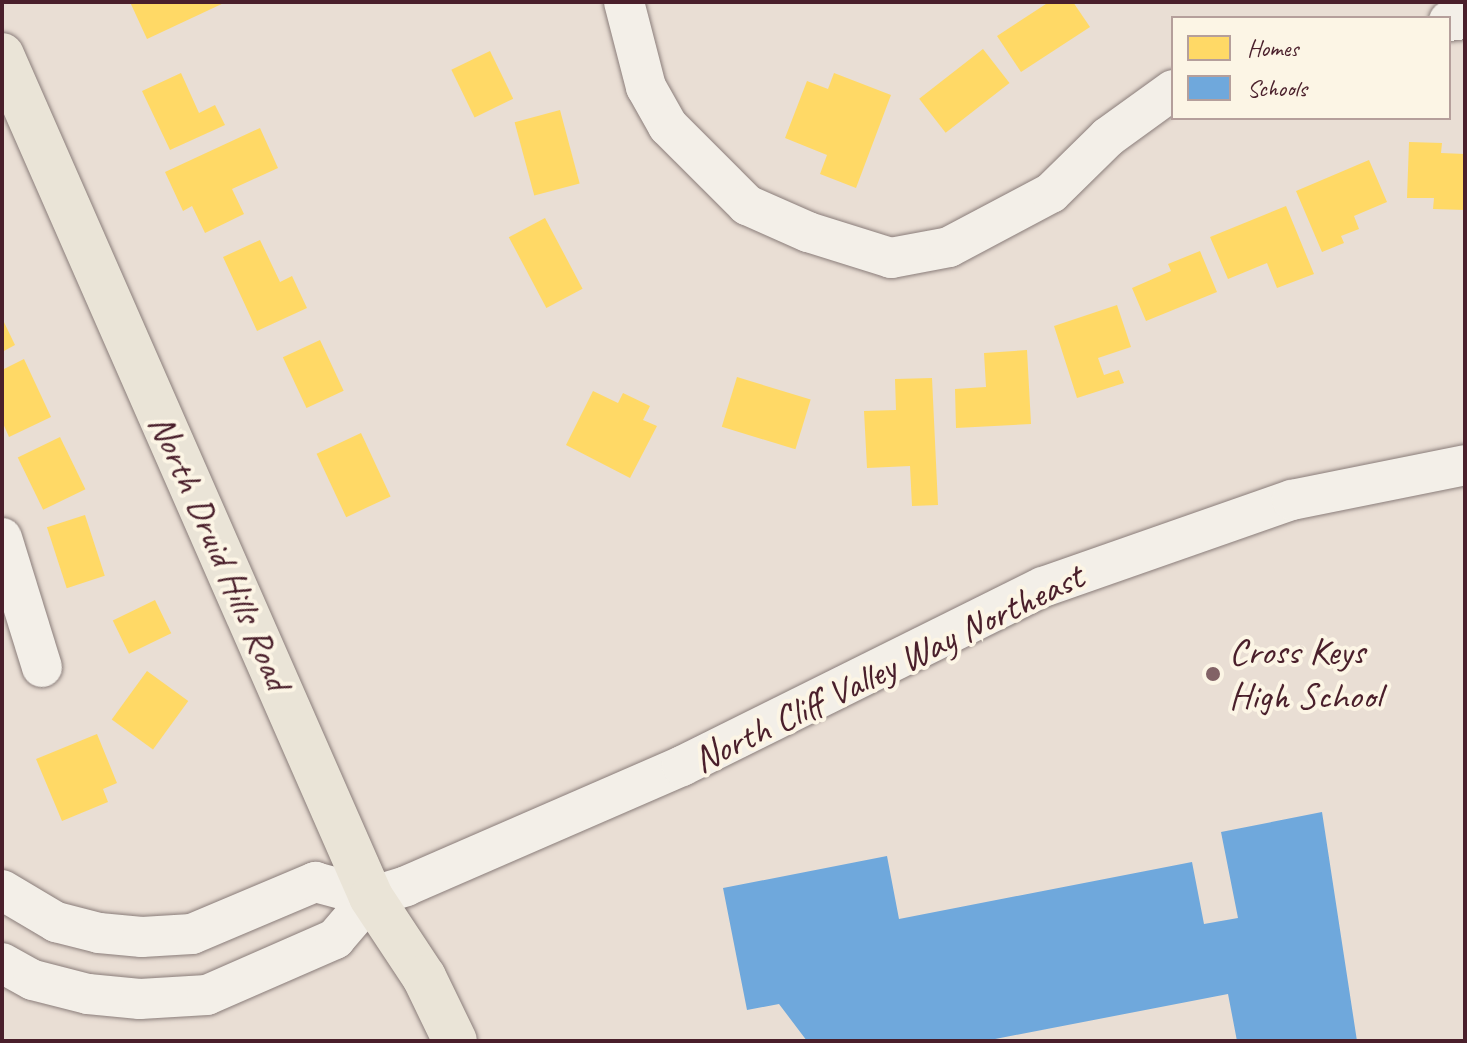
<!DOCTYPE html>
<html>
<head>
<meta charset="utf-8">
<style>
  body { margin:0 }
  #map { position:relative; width:1467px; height:1043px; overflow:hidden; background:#e9ded4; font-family:Caveat,sans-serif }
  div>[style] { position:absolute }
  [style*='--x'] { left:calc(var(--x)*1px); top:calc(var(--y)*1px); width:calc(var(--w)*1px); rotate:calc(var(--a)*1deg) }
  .homes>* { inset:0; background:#ffd966; transform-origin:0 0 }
  .schools>* { inset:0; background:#6fa8dc }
  .roads { filter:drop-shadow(0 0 2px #8a7d7a) drop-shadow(0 0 2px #8a7d7a) }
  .minor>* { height:40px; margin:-20px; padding:0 20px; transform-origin:20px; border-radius:20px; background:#f3efe8 }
  .major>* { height:44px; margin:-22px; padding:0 22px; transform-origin:22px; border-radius:22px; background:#eae4d7 }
  .dots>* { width:22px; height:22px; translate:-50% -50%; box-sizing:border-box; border:4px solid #fcf5e5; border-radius:50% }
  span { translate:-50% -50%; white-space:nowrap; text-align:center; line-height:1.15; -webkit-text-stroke:8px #fcf5e5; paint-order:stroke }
  .street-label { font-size:38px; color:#4a1f2b }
  .poi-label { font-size:38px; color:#4a1f2b }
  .left { translate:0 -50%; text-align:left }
  .frame { position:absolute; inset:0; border:4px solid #4a1f2b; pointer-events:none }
  .legend { position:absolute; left:1171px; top:16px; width:280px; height:104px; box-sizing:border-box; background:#fcf5e5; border:2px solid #b59f9b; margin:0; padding:10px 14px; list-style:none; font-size:24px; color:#4a1f2b }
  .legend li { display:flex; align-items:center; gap:16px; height:40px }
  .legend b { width:40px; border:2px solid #b59f9b }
</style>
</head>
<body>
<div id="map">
  <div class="homes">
    <div style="clip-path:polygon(130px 2px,226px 2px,147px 39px)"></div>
    <div style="clip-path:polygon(1049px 2px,1073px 2px,1090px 27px,1021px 72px,997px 36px)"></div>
    <div style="left:983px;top:49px;width:43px;height:81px;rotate:52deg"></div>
    <div style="left:490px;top:51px;width:53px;height:43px;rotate:64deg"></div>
    <div style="clip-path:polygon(181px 73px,199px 113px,215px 105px,225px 125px,170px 150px,142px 91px)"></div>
    <div style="clip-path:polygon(834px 73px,891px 95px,856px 188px,820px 174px,827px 155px,785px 138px,807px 81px,828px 89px)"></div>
    <div style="left:560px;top:110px;width:76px;height:47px;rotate:75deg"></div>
    <div style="clip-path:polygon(260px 128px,278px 168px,232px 189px,244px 214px,205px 233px,192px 206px,183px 211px,165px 172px)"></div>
    <div style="clip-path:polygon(1409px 142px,1442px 143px,1441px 153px,1465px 154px,1465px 210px,1433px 209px,1434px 198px,1407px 198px)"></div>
    <div style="clip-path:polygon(1369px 160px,1387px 202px,1354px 216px,1359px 229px,1341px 236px,1344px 243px,1322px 252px,1296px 191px)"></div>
    <div style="clip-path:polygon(1286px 206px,1314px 274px,1277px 288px,1267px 263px,1228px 279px,1210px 237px)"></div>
    <div style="left:545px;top:218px;width:80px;height:41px;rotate:62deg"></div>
    <div style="clip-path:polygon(260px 240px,280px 282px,292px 276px,307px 308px,257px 331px,223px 257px)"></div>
    <div style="clip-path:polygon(1200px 251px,1217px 292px,1146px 321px,1132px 288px,1171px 271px,1168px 264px)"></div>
    <div style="clip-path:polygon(1117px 305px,1131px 347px,1098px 358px,1104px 375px,1119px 370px,1124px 383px,1077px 398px,1054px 326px)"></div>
    <div style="clip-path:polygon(2px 318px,15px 345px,2px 352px)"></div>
    <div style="left:320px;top:340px;width:56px;height:41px;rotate:65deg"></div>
    <div style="clip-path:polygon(1027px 350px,1031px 424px,956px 428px,955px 389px,986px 387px,984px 353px)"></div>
    <div style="clip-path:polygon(24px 359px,51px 417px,9px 437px,2px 421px,2px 370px)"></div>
    <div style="left:737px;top:377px;width:77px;height:52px;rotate:17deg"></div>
    <div style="clip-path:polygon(932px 378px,938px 505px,912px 506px,910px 466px,867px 468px,864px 411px,896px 410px,895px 379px)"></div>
    <div style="clip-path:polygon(593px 391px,618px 403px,623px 393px,650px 406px,643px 420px,657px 426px,630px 478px,566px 445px)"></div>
    <div style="left:361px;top:433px;width:70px;height:49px;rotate:65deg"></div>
    <div style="left:60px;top:437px;width:58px;height:47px;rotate:64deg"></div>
    <div style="left:85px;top:515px;width:64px;height:40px;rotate:72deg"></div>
    <div style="left:155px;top:600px;width:37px;height:47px;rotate:64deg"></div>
    <div style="left:147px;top:671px;width:51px;height:60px;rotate:36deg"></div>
    <div style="clip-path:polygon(97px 734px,117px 783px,103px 789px,108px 802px,62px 821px,36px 759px)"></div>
  </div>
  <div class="schools">
    <div style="clip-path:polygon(1322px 812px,1357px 1041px,1237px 1041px,1228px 994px,985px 1041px,807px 1041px,779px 1004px,747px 1010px,723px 888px,887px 856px,899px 919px,1192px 862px,1204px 924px,1238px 918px,1221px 832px)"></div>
  </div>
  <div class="roads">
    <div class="minor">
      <div style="--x:624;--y:2;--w:88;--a:75.5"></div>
      <div style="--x:646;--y:87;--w:45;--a:60.6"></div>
      <div style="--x:668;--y:126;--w:112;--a:45"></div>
      <div style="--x:747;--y:205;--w:67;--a:23.9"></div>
      <div style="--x:808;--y:232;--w:87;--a:17.4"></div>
      <div style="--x:891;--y:258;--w:59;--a:-10.7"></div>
      <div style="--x:949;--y:247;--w:115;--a:-27.9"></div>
      <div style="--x:1051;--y:193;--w:80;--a:-44.5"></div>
      <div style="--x:1108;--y:137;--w:80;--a:-35.9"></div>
      <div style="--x:1449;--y:21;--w:16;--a:-7"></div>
      <div style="--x:2;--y:538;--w:135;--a:72.8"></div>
      <div style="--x:2;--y:890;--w:63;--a:30.7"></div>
      <div style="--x:56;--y:922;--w:44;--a:14.3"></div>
      <div style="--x:99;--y:933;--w:43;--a:5.3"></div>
      <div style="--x:142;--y:937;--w:50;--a:-3.4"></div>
      <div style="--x:192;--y:934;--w:134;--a:-22.9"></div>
      <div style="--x:315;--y:882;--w:58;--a:15"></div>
      <div style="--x:371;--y:897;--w:37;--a:-17"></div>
      <div style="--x:406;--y:886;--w:301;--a:-23.5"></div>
      <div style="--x:682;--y:766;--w:403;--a:-26.4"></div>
      <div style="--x:1043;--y:587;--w:264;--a:-19.3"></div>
      <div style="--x:1292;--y:500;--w:177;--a:-11.4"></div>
      <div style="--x:2;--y:963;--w:35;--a:29"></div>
      <div style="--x:33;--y:980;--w:57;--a:14.3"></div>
      <div style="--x:88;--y:994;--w:52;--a:5.5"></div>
      <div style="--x:140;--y:999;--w:67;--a:-3.4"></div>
      <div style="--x:207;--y:995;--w:140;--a:-23.6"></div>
      <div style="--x:335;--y:939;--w:55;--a:-49.4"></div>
    </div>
    <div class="major">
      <div style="--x:2;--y:55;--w:919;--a:66.33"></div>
      <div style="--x:371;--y:897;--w:96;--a:56.5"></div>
      <div style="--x:424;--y:977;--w:71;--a:64.2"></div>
    </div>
  </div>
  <div class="dots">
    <div style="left:1213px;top:674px;background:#826266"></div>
  </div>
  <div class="street-label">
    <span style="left:220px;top:552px;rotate:66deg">North Druid Hills Road</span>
    <span style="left:888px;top:668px;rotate:-26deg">North Cliff Valley Way Northeast</span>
  </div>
  <div class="poi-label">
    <span class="left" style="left:1229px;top:674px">Cross Keys<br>High School</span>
  </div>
  <div class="frame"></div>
  <ul class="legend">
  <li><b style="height:22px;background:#ffd966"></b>Homes</li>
  <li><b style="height:22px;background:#6fa8dc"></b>Schools</li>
  </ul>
</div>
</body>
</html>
